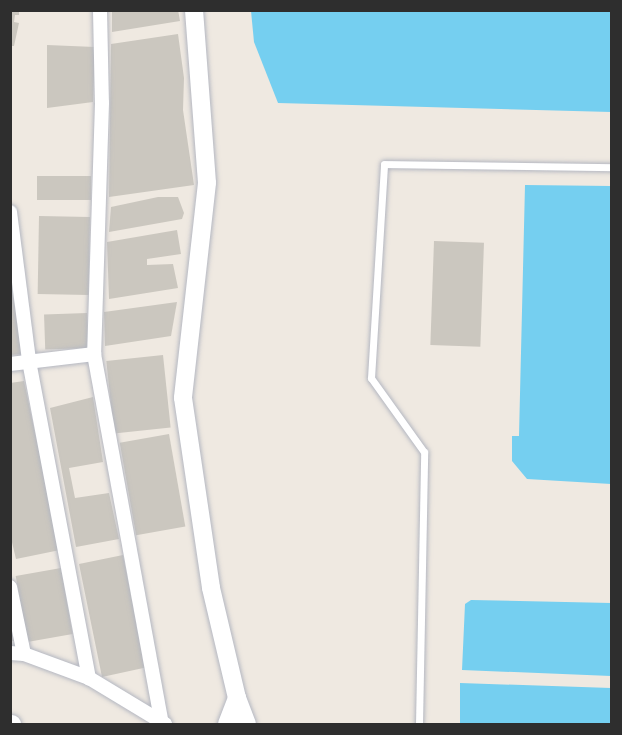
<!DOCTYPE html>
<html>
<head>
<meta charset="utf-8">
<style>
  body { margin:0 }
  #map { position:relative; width:622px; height:735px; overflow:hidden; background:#efe9e1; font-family:"Space Grotesk",sans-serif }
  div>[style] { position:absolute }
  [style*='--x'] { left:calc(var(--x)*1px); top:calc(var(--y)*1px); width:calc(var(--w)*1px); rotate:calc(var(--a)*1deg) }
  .water>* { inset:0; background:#75cff0 }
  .building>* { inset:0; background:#cbc7bf; transform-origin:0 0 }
  .roads { filter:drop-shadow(0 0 2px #b4b7c1) drop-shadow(0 0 2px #b4b7c1) }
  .service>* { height:7px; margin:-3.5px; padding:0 3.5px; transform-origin:3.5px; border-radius:3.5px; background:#fff }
  .minor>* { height:14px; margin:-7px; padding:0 7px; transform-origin:7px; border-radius:7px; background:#fff }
  .secondary>* { height:18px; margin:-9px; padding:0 9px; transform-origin:9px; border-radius:9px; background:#fff }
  span { translate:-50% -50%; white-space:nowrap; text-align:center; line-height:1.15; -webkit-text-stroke:4.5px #fff; paint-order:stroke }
  .frame { position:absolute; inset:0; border:12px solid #2e2e2e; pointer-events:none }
</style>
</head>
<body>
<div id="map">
  <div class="water">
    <div style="clip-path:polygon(251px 11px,611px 11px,611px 112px,278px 103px,254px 42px)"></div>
    <div style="clip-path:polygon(525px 185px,611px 186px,611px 484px,527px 479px,512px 461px,512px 436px,519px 436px)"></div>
    <div style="clip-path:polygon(471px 600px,611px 603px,611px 724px,460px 724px,460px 683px,611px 688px,611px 676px,462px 670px,465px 604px)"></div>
  </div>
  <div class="building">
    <div style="clip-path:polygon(10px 10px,19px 10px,19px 15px,15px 15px,14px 22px,19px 23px,14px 46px,10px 46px)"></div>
    <div style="clip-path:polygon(112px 10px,178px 10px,180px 21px,112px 32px)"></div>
    <div style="clip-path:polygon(178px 34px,184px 78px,183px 110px,194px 185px,109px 197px,111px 44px)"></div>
    <div style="clip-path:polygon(47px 45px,95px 47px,93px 102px,47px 108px)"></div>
    <div style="left:91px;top:176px;width:24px;height:54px;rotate:90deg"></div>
    <div style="clip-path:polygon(158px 197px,178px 197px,184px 213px,182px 219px,109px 232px,111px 207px)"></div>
    <div style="left:90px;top:217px;width:78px;height:51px;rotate:91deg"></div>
    <div style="clip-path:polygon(177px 230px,181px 254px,147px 259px,147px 265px,173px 264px,178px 288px,109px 299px,107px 242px)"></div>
    <div style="left:434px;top:241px;width:50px;height:104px;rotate:2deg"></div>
    <div style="clip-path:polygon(10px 290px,12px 290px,23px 354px,10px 355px)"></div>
    <div style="clip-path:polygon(177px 302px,171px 336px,105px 346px,104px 312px)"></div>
    <div style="left:87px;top:313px;width:35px;height:43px;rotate:88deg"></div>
    <div style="left:163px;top:355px;width:73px;height:57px;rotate:84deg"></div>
    <div style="clip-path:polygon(24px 381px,60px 550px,16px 559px,10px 534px,10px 383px)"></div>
    <div style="clip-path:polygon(93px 397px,103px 462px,69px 468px,75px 498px,109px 493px,119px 539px,76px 547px,50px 408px)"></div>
    <div style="left:169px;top:434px;width:94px;height:50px;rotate:80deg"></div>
    <div style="clip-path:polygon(123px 555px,132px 600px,137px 605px,148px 667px,102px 677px,79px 564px)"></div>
    <div style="left:61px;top:568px;width:67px;height:46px;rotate:80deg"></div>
    <div style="clip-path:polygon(12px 622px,15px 641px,10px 641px)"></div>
  </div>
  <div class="roads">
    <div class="service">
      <div style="--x:419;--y:724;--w:272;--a:-88.9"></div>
      <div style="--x:424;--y:452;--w:91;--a:-125.6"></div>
      <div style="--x:371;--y:378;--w:214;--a:-86.5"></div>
      <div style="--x:384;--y:164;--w:228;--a:0.8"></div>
    </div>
    <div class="minor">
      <div style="--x:100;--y:10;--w:93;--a:88.8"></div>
      <div style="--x:102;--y:103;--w:251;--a:91.8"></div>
      <div style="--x:94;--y:354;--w:376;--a:79.6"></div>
      <div style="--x:10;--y:212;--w:150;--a:82.7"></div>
      <div style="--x:29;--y:361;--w:323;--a:79.3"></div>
      <div style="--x:10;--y:364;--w:85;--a:-6.8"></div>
      <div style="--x:10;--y:587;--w:68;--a:78.2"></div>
      <div style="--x:10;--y:653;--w:14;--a:4"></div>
      <div style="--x:24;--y:654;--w:69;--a:20.3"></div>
      <div style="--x:89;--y:678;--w:89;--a:31.2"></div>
    </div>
    <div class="secondary">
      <div style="--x:194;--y:10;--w:173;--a:85.7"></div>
      <div style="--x:207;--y:183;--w:216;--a:96.4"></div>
      <div style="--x:183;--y:398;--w:192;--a:81.6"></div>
      <div style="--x:211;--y:588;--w:113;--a:76.7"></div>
      <div style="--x:237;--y:698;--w:28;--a:69"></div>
      <div style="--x:10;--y:724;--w:2;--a:0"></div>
      <div style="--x:227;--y:724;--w:28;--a:-69"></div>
    </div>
  </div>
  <div class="frame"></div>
</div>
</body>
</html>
